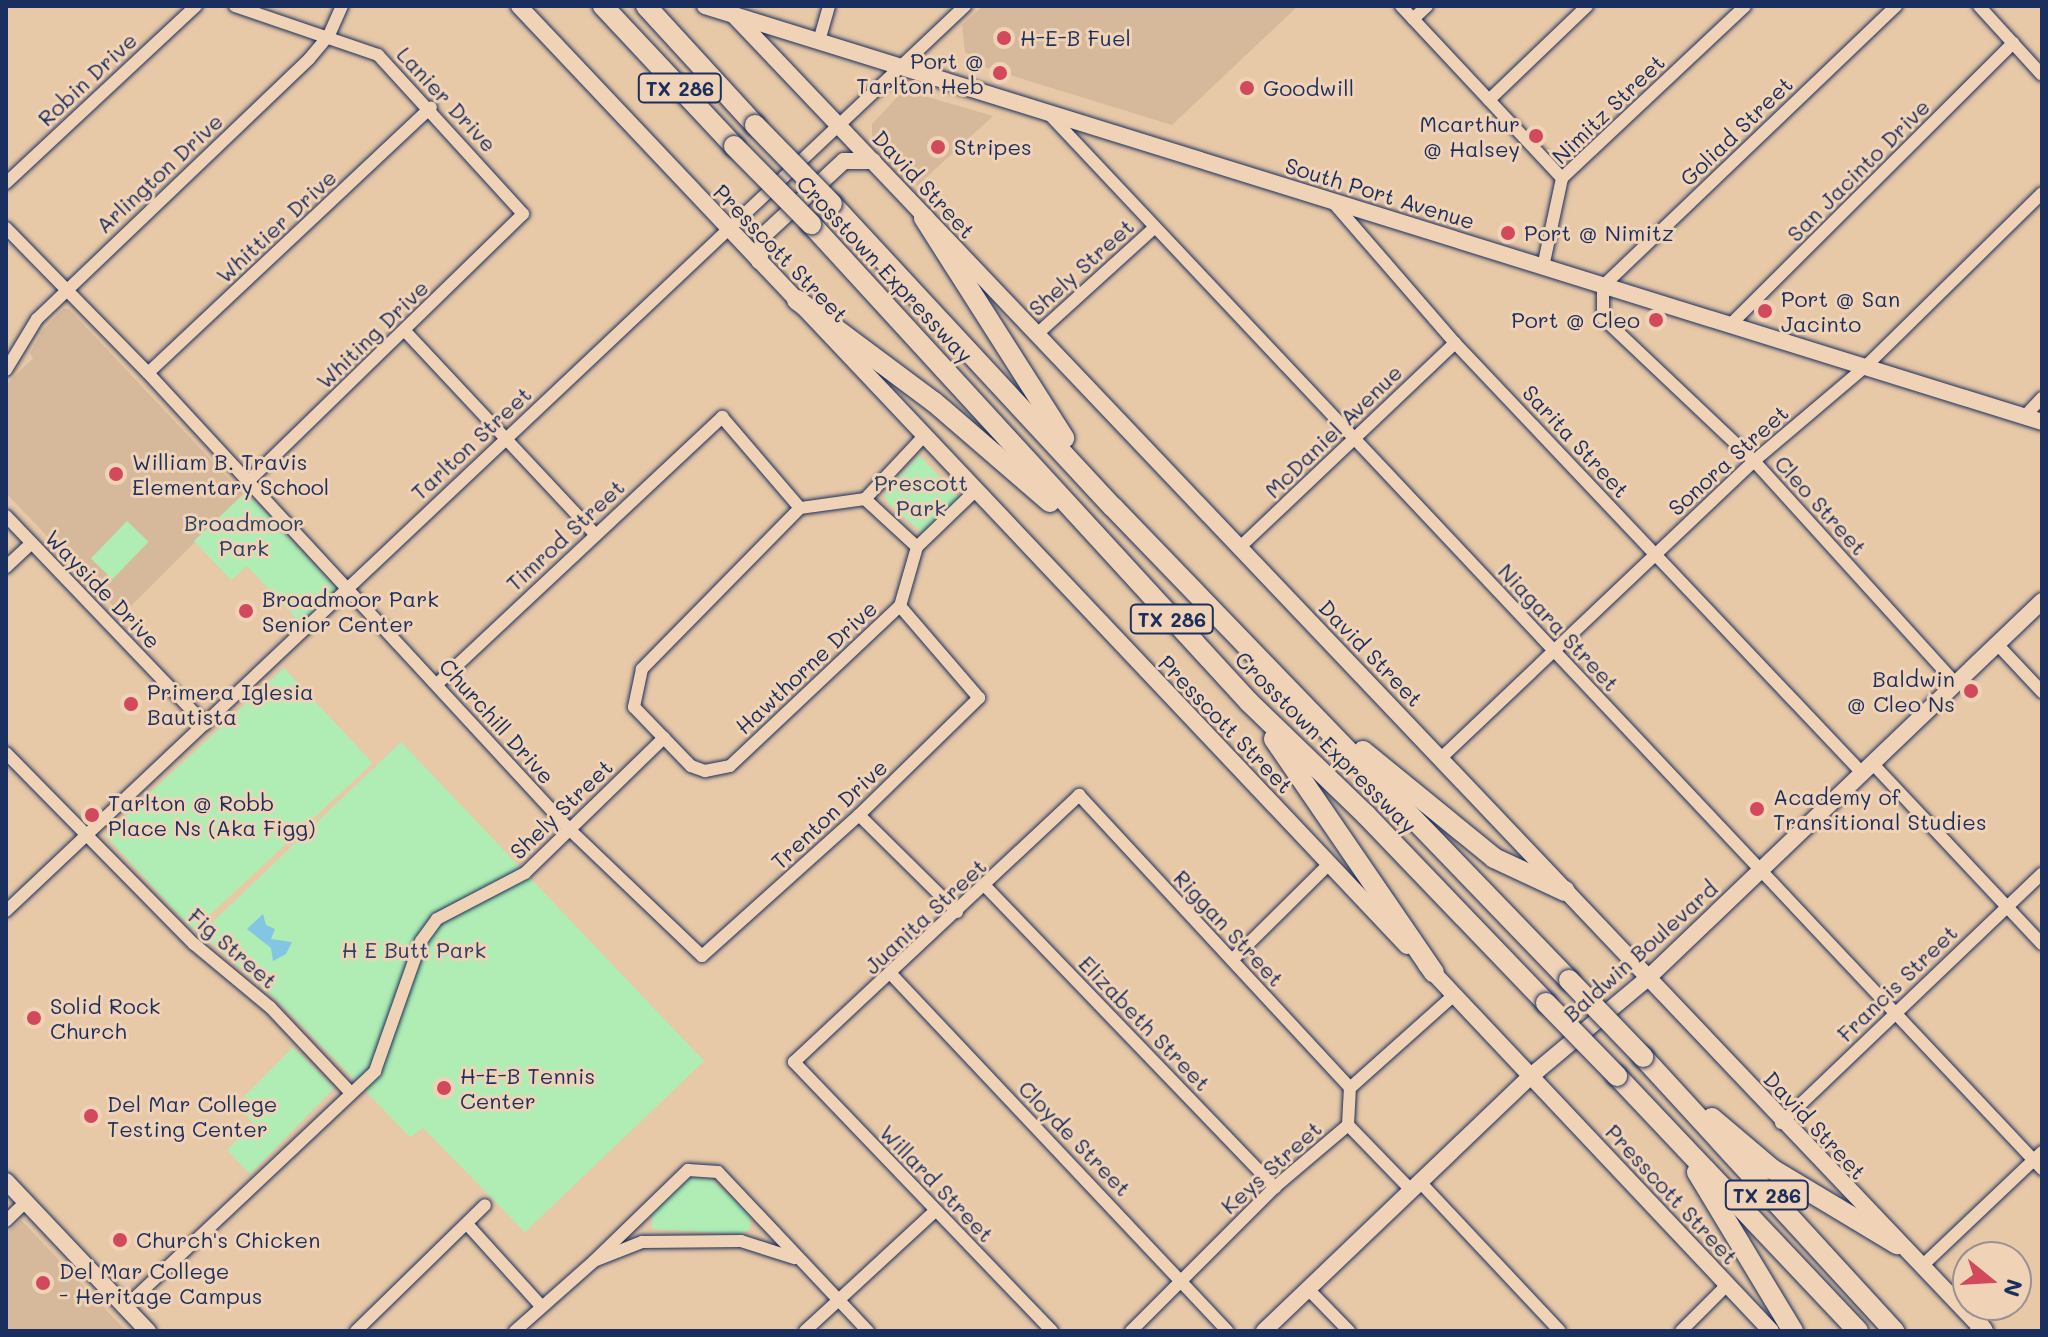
<!DOCTYPE html>
<html>
<head>
<meta charset="utf-8">
<style>
  body { margin:0 }
  #map { position:relative; width:2048px; height:1337px; overflow:hidden; background:#e7c8a7; font-family:Mali,sans-serif }
  div>[style] { position:absolute }
  [style*='--x'] { left:calc(var(--x)*1px); top:calc(var(--y)*1px); width:calc(var(--w)*1px); rotate:calc(var(--a)*1deg) }
  .built>* { inset:0; background:#d6b99a }
  .green>* { inset:0; background:#afedb4; transform-origin:0 0 }
  .water>* { inset:0; background:#82c6e3 }
  .roads { filter:drop-shadow(0 0 2px #1b2f5e) drop-shadow(0 0 2px #1b2f5e) }
  .minor>* { height:12px; margin:-6px; padding:0 6px; transform-origin:6px; border-radius:6px; background:#f0d2b6 }
  .major>* { height:16px; margin:-8px; padding:0 8px; transform-origin:8px; border-radius:8px; background:#f0d2b6 }
  .highway>* { height:20px; margin:-10px; padding:0 10px; transform-origin:10px; border-radius:10px; background:#f0d2b6 }
  .bridges { filter:drop-shadow(0 0 2px #1b2f5e) drop-shadow(0 0 2px #1b2f5e) }
  .highway-bridge>* { height:20px; margin:-10px; padding:0 10px; transform-origin:10px; border-radius:10px; background:#f0d2b6 }
  .dots>* { width:22px; height:22px; translate:-50% -50%; box-sizing:border-box; border:4px solid #f0d2b6; border-radius:50% }
  span { translate:-50% -50%; white-space:nowrap; text-align:center; line-height:1.15; -webkit-text-stroke:6px #f0d2b6; paint-order:stroke }
  .shield-label span { padding:2px 6px; background:#f0d2b6; border:2px solid; border-radius:6px; -webkit-text-stroke-width:0 }
  .shield-label { font-size:20px; color:#1b2f5e; font-weight:700 }
  .poi-label { font-size:22px; color:#1b2f5e }
  .left { translate:0 -50%; text-align:left }
  .right { translate:-100% -50%; text-align:right }
  .street-label { font-size:22px; color:#1b2f5e }
  .park-label { font-size:22px; color:#2a4267 }
  .frame { position:absolute; inset:0; border:8px solid #1b2f5e; pointer-events:none }
  .north { position:absolute; left:1952px; top:1241px; width:80px; height:80px; box-sizing:border-box; background:#f0d2b6; border:2px solid #9b9193; border-radius:50%; rotate:108deg; font-size:22px; font-weight:700; line-height:32px; text-align:center; color:#1b2f5e }
  .north::after { content:''; display:block; margin:auto; width:28px; height:36px; background:#d1495b; clip-path:polygon(50% 0,100% 100%,50% 72%,0 100%) }
</style>
</head>
<body>
<div id="map">
  <div class="built">
    <div style="clip-path:polygon(983px 6px,1298px 6px,1172px 125px,987px 68px,965px 52px,962px 25px)"></div>
    <div style="clip-path:polygon(904px 90px,993px 116px,917px 186px,872px 140px,872px 124px)"></div>
    <div style="clip-path:polygon(63px 309px,69px 309px,243px 494px,122px 615px,6px 493px,6px 385px,33px 358px,30px 353px,43px 330px)"></div>
    <div style="clip-path:polygon(21px 1220px,126px 1331px,6px 1331px,6px 1234px)"></div>
  </div>
  <div class="green">
    <div style="clip-path:polygon(919px 455px,961px 500px,921px 532px,887px 502px,884px 494px)"></div>
    <div style="clip-path:polygon(246px 492px,337px 589px,302px 624px,247px 566px,231px 580px,194px 541px)"></div>
    <div style="left:127px;top:521px;width:30px;height:52px;rotate:44deg"></div>
    <div style="left:284px;top:668px;width:130px;height:245px;rotate:47deg"></div>
    <div style="clip-path:polygon(401px 742px,704px 1061px,525px 1232px,423px 1128px,410px 1137px,277px 1000px,200px 934px)"></div>
    <div style="clip-path:polygon(293px 1047px,334px 1088px,250px 1174px,227px 1150px,253px 1123px,236px 1105px)"></div>
    <div style="clip-path:polygon(705px 1174px,750px 1214px,750px 1229px,741px 1234px,652px 1229px,652px 1210px,687px 1178px)"></div>
  </div>
  <div class="water">
    <div style="clip-path:polygon(263px 914px,266px 925px,275px 929px,271px 939px,292px 942px,286px 954px,273px 961px,271px 948px,247px 929px)"></div>
  </div>
  <div class="roads">
    <div class="minor">
      <div style="--x:235;--y:6;--w:151;--a:18.9"></div>
      <div style="--x:378;--y:55;--w:215;--a:47.6"></div>
      <div style="--x:523;--y:214;--w:385;--a:135.8"></div>
      <div style="--x:1401;--y:6;--w:236;--a:46.9"></div>
      <div style="--x:1896;--y:6;--w:405;--a:136.3"></div>
      <div style="--x:1603;--y:286;--w:32;--a:90"></div>
      <div style="--x:1603;--y:318;--w:208;--a:43.4"></div>
      <div style="--x:1754;--y:461;--w:299;--a:47.8"></div>
      <div style="--x:1979;--y:6;--w:93;--a:47.6"></div>
      <div style="--x:1413;--y:19;--w:19;--a:-43"></div>
      <div style="--x:819;--y:41;--w:36;--a:-74"></div>
      <div style="--x:1489;--y:100;--w:136;--a:-43.8"></div>
      <div style="--x:1047;--y:112;--w:1452;--a:46.73"></div>
      <div style="--x:6;--y:183;--w:260;--a:-43"></div>
      <div style="--x:1332;--y:201;--w:188;--a:49.1"></div>
      <div style="--x:1455;--y:343;--w:592;--a:46.57"></div>
      <div style="--x:6;--y:228;--w:203;--a:45.6"></div>
      <div style="--x:148;--y:373;--w:621;--a:47.29"></div>
      <div style="--x:569;--y:829;--w:184;--a:43.7"></div>
      <div style="--x:702;--y:956;--w:211;--a:-41.9"></div>
      <div style="--x:859;--y:815;--w:168;--a:-44.3"></div>
      <div style="--x:979;--y:698;--w:121;--a:-130.7"></div>
      <div style="--x:1543;--y:267;--w:91;--a:-77.9"></div>
      <div style="--x:1562;--y:178;--w:251;--a:-43.2"></div>
      <div style="--x:1730;--y:325;--w:400;--a:-44.9"></div>
      <div style="--x:405;--y:331;--w:278;--a:46.9"></div>
      <div style="--x:1036;--y:335;--w:158;--a:-42.2"></div>
      <div style="--x:6;--y:370;--w:60;--a:-58.7"></div>
      <div style="--x:37;--y:319;--w:376;--a:-43.7"></div>
      <div style="--x:309;--y:59;--w:31;--a:-50"></div>
      <div style="--x:329;--y:35;--w:32;--a:-66"></div>
      <div style="--x:148;--y:373;--w:388;--a:-43.2"></div>
      <div style="--x:2024;--y:417;--w:26;--a:-47"></div>
      <div style="--x:923;--y:437;--w:85;--a:133.1"></div>
      <div style="--x:865;--y:499;--w:66;--a:172.1"></div>
      <div style="--x:800;--y:508;--w:226;--a:134.5"></div>
      <div style="--x:642;--y:669;--w:39;--a:102"></div>
      <div style="--x:634;--y:707;--w:82;--a:46"></div>
      <div style="--x:691;--y:766;--w:15;--a:20"></div>
      <div style="--x:705;--y:771;--w:25;--a:-11"></div>
      <div style="--x:730;--y:766;--w:233;--a:-43.3"></div>
      <div style="--x:900;--y:606;--w:61;--a:-73.9"></div>
      <div style="--x:917;--y:547;--w:79;--a:-44"></div>
      <div style="--x:865;--y:499;--w:71;--a:42.7"></div>
      <div style="--x:6;--y:516;--w:288;--a:46.3"></div>
      <div style="--x:1239;--y:548;--w:298;--a:-43.5"></div>
      <div style="--x:6;--y:567;--w:35;--a:-43"></div>
      <div style="--x:1997;--y:644;--w:66;--a:46.8"></div>
      <div style="--x:437;--y:684;--w:391;--a:-43.1"></div>
      <div style="--x:722;--y:417;--w:120;--a:49.4"></div>
      <div style="--x:6;--y:753;--w:268;--a:45.5"></div>
      <div style="--x:194;--y:944;--w:99;--a:39.7"></div>
      <div style="--x:270;--y:1007;--w:118;--a:46.7"></div>
      <div style="--x:1441;--y:758;--w:431;--a:-43.5"></div>
      <div style="--x:1754;--y:461;--w:145;--a:-40.3"></div>
      <div style="--x:1865;--y:367;--w:248;--a:-44.5"></div>
      <div style="--x:1872;--y:763;--w:248;--a:46.8"></div>
      <div style="--x:859;--y:815;--w:138;--a:44.7"></div>
      <div style="--x:986;--y:887;--w:417;--a:46.1"></div>
      <div style="--x:6;--y:911;--w:1319;--a:-43.34"></div>
      <div style="--x:1232;--y:960;--w:136;--a:-44.7"></div>
      <div style="--x:891;--y:974;--w:491;--a:46.7"></div>
      <div style="--x:1781;--y:1123;--w:361;--a:-43.7"></div>
      <div style="--x:1348;--y:1125;--w:91;--a:45.9"></div>
      <div style="--x:1420;--y:1182;--w:204;--a:46.8"></div>
      <div style="--x:6;--y:1221;--w:28;--a:-44"></div>
      <div style="--x:467;--y:1224;--w:110;--a:47.9"></div>
      <div style="--x:594;--y:1261;--w:131;--a:-44.1"></div>
      <div style="--x:688;--y:1170;--w:30;--a:4"></div>
      <div style="--x:718;--y:1172;--w:219;--a:46.7"></div>
      <div style="--x:1922;--y:1266;--w:166;--a:-43.5"></div>
      <div style="--x:1308;--y:1289;--w:59;--a:45.7"></div>
      <div style="--x:125;--y:1307;--w:344;--a:-43.3"></div>
      <div style="--x:375;--y:1071;--w:138;--a:-70.5"></div>
      <div style="--x:421;--y:941;--w:27;--a:-54"></div>
      <div style="--x:437;--y:919;--w:99;--a:-27.6"></div>
      <div style="--x:525;--y:873;--w:194;--a:-44.2"></div>
      <div style="--x:356;--y:1331;--w:180;--a:-44.3"></div>
      <div style="--x:515;--y:1331;--w:106;--a:-41.5"></div>
      <div style="--x:594;--y:1261;--w:52;--a:-21.6"></div>
      <div style="--x:642;--y:1242;--w:99;--a:-0.6"></div>
      <div style="--x:741;--y:1241;--w:56;--a:17.8"></div>
      <div style="--x:805;--y:1331;--w:177;--a:-42.7"></div>
      <div style="--x:1052;--y:1331;--w:373;--a:-133.8"></div>
      <div style="--x:794;--y:1062;--w:391;--a:-43.1"></div>
      <div style="--x:1079;--y:795;--w:399;--a:47.2"></div>
      <div style="--x:1131;--y:1331;--w:204;--a:-45"></div>
      <div style="--x:1275;--y:1187;--w:96;--a:-40.3"></div>
      <div style="--x:1348;--y:1125;--w:37;--a:-87"></div>
      <div style="--x:1350;--y:1088;--w:140;--a:-41.8"></div>
      <div style="--x:1681;--y:1331;--w:65;--a:-45"></div>
    </div>
    <div class="major">
      <div style="--x:519;--y:6;--w:1293;--a:46.63"></div>
      <div style="--x:705;--y:6;--w:1400;--a:17.28"></div>
      <div style="--x:725;--y:6;--w:1828;--a:46.46"></div>
      <div style="--x:759;--y:261;--w:26;--a:-79"></div>
      <div style="--x:764;--y:235;--w:109;--a:-42.8"></div>
      <div style="--x:844;--y:161;--w:29;--a:0"></div>
      <div style="--x:1426;--y:965;--w:503;--a:46.69"></div>
      <div style="--x:6;--y:1181;--w:207;--a:46.6"></div>
      <div style="--x:1264;--y:1331;--w:369;--a:-43.7"></div>
      <div style="--x:1531;--y:1076;--w:154;--a:-40"></div>
      <div style="--x:1649;--y:977;--w:544;--a:-43.73"></div>
    </div>
    <div class="highway">
      <div style="--x:603;--y:6;--w:192;--a:46.9"></div>
      <div style="--x:646;--y:6;--w:161;--a:47.5"></div>
      <div style="--x:832;--y:204;--w:413;--a:47.2"></div>
      <div style="--x:1113;--y:507;--w:657;--a:46.05"></div>
      <div style="--x:924;--y:218;--w:261;--a:57.5"></div>
      <div style="--x:811;--y:224;--w:648;--a:47.5"></div>
      <div style="--x:1249;--y:702;--w:163;--a:44"></div>
      <div style="--x:1366;--y:815;--w:260;--a:46.2"></div>
      <div style="--x:797;--y:300;--w:171;--a:36.7"></div>
      <div style="--x:934;--y:402;--w:153;--a:40.8"></div>
      <div style="--x:1274;--y:739;--w:283;--a:55.6"></div>
      <div style="--x:1363;--y:751;--w:169;--a:39.2"></div>
      <div style="--x:1494;--y:858;--w:78;--a:24.9"></div>
      <div style="--x:1643;--y:1057;--w:372;--a:47.5"></div>
      <div style="--x:1617;--y:1076;--w:351;--a:46.6"></div>
      <div style="--x:1712;--y:1118;--w:79;--a:40.4"></div>
      <div style="--x:1772;--y:1169;--w:146;--a:31"></div>
      <div style="--x:1697;--y:1172;--w:186;--a:58.9"></div>
      <div style="--x:1980;--y:1327;--w:5;--a:53"></div>
    </div>
  </div>
  <div class="bridges">
    <div class="highway-bridge">
      <div style="--x:755;--y:125;--w:110;--a:45.7"></div>
      <div style="--x:734;--y:146;--w:110;--a:45.4"></div>
      <div style="--x:1569;--y:980;--w:107;--a:46.1"></div>
      <div style="--x:1546;--y:1003;--w:102;--a:45.8"></div>
    </div>
  </div>
  <div class="dots">
    <div style="left:1004px;top:38px;background:#d1495b"></div>
    <div style="left:1000px;top:73px;background:#d1495b"></div>
    <div style="left:1247px;top:88px;background:#d1495b"></div>
    <div style="left:1536px;top:136px;background:#d1495b"></div>
    <div style="left:938px;top:147px;background:#d1495b"></div>
    <div style="left:1508px;top:233px;background:#d1495b"></div>
    <div style="left:1765px;top:311px;background:#d1495b"></div>
    <div style="left:1656px;top:320px;background:#d1495b"></div>
    <div style="left:116px;top:474px;background:#d1495b"></div>
    <div style="left:246px;top:611px;background:#d1495b"></div>
    <div style="left:1971px;top:691px;background:#d1495b"></div>
    <div style="left:131px;top:704px;background:#d1495b"></div>
    <div style="left:1757px;top:809px;background:#d1495b"></div>
    <div style="left:92px;top:815px;background:#d1495b"></div>
    <div style="left:34px;top:1018px;background:#d1495b"></div>
    <div style="left:444px;top:1088px;background:#d1495b"></div>
    <div style="left:91px;top:1116px;background:#d1495b"></div>
    <div style="left:120px;top:1240px;background:#d1495b"></div>
    <div style="left:43px;top:1283px;background:#d1495b"></div>
  </div>
  <div class="shield-label">
    <span style="left:680px;top:88px">TX 286</span>
    <span style="left:1172px;top:619px">TX 286</span>
    <span style="left:1767px;top:1195px">TX 286</span>
  </div>
  <div class="poi-label">
    <span class="left" style="left:1020px;top:38px">H-E-B Fuel</span>
    <span class="right" style="left:984px;top:73px">Port @<br>Tarlton Heb</span>
    <span class="left" style="left:1263px;top:88px">Goodwill</span>
    <span class="right" style="left:1520px;top:136px">Mcarthur<br>@ Halsey</span>
    <span class="left" style="left:954px;top:147px">Stripes</span>
    <span class="left" style="left:1524px;top:233px">Port @ Nimitz</span>
    <span class="left" style="left:1781px;top:311px">Port @ San<br>Jacinto</span>
    <span class="right" style="left:1640px;top:320px">Port @ Cleo</span>
    <span class="left" style="left:132px;top:474px">William B. Travis<br>Elementary School</span>
    <span class="left" style="left:262px;top:611px">Broadmoor Park<br>Senior Center</span>
    <span class="right" style="left:1955px;top:691px">Baldwin<br>@ Cleo Ns</span>
    <span class="left" style="left:147px;top:704px">Primera Iglesia<br>Bautista</span>
    <span class="left" style="left:1773px;top:809px">Academy of<br>Transitional Studies</span>
    <span class="left" style="left:108px;top:815px">Tarlton @ Robb<br>Place Ns (Aka Figg)</span>
    <span class="left" style="left:50px;top:1018px">Solid Rock<br>Church</span>
    <span class="left" style="left:460px;top:1088px">H-E-B Tennis<br>Center</span>
    <span class="left" style="left:107px;top:1116px">Del Mar College<br>Testing Center</span>
    <span class="left" style="left:136px;top:1240px">Church's Chicken</span>
    <span class="left" style="left:59px;top:1283px">Del Mar College<br>- Heritage Campus</span>
  </div>
  <div class="street-label">
    <span style="left:87px;top:79px;rotate:-43deg">Robin Drive</span>
    <span style="left:447px;top:99px;rotate:47deg">Lanier Drive</span>
    <span style="left:1608px;top:109px;rotate:-44deg">Nimitz Street</span>
    <span style="left:1736px;top:131px;rotate:-44deg">Goliad Street</span>
    <span style="left:1858px;top:170px;rotate:-45deg">San Jacinto Drive</span>
    <span style="left:159px;top:173px;rotate:-43deg">Arlington Drive</span>
    <span style="left:924px;top:184px;rotate:47deg">David Street</span>
    <span style="left:1380px;top:193px;rotate:17deg">South Port Avenue</span>
    <span style="left:276px;top:226px;rotate:-43deg">Whittier Drive</span>
    <span style="left:781px;top:253px;rotate:46deg">Presscott Street</span>
    <span style="left:1081px;top:267px;rotate:-42deg">Shely Street</span>
    <span style="left:885px;top:269px;rotate:47deg">Crosstown Expressway</span>
    <span style="left:372px;top:334px;rotate:-44deg">Whiting Drive</span>
    <span style="left:1333px;top:431px;rotate:-44deg">McDaniel Avenue</span>
    <span style="left:1576px;top:441px;rotate:47deg">Sarita Street</span>
    <span style="left:471px;top:443px;rotate:-43deg">Tarlton Street</span>
    <span style="left:1728px;top:460px;rotate:-42deg">Sonora Street</span>
    <span style="left:1821px;top:505px;rotate:48deg">Cleo Street</span>
    <span style="left:565px;top:535px;rotate:-43deg">Timrod Street</span>
    <span style="left:103px;top:589px;rotate:46deg">Wayside Drive</span>
    <span style="left:1559px;top:627px;rotate:47deg">Niagara Street</span>
    <span style="left:1371px;top:653px;rotate:46deg">David Street</span>
    <span style="left:806px;top:667px;rotate:-43deg">Hawthorne Drive</span>
    <span style="left:497px;top:721px;rotate:48deg">Churchill Drive</span>
    <span style="left:1226px;top:724px;rotate:46deg">Presscott Street</span>
    <span style="left:1326px;top:742px;rotate:45deg">Crosstown Expressway</span>
    <span style="left:561px;top:809px;rotate:-44deg">Shely Street</span>
    <span style="left:829px;top:814px;rotate:-43deg">Trenton Drive</span>
    <span style="left:925px;top:916px;rotate:-43deg">Juanita Street</span>
    <span style="left:1229px;top:928px;rotate:47deg">Riggan Street</span>
    <span style="left:233px;top:948px;rotate:41deg">Fig Street</span>
    <span style="left:1640px;top:951px;rotate:-42deg">Baldwin Boulevard</span>
    <span style="left:1897px;top:983px;rotate:-44deg">Francis Street</span>
    <span style="left:1145px;top:1023px;rotate:46deg">Elizabeth Street</span>
    <span style="left:1815px;top:1125px;rotate:47deg">David Street</span>
    <span style="left:1075px;top:1138px;rotate:46deg">Cloyde Street</span>
    <span style="left:1271px;top:1167px;rotate:-42deg">Keys Street</span>
    <span style="left:937px;top:1183px;rotate:46deg">Willard Street</span>
    <span style="left:1672px;top:1194px;rotate:47deg">Presscott Street</span>
  </div>
  <div class="park-label">
    <span style="left:921px;top:495px">Prescott<br>Park</span>
    <span style="left:244px;top:535px">Broadmoor<br>Park</span>
    <span style="left:414px;top:950px">H E Butt Park</span>
  </div>
  <div class="frame"></div>
  <div class="north">N</div>
</div>
</body>
</html>
